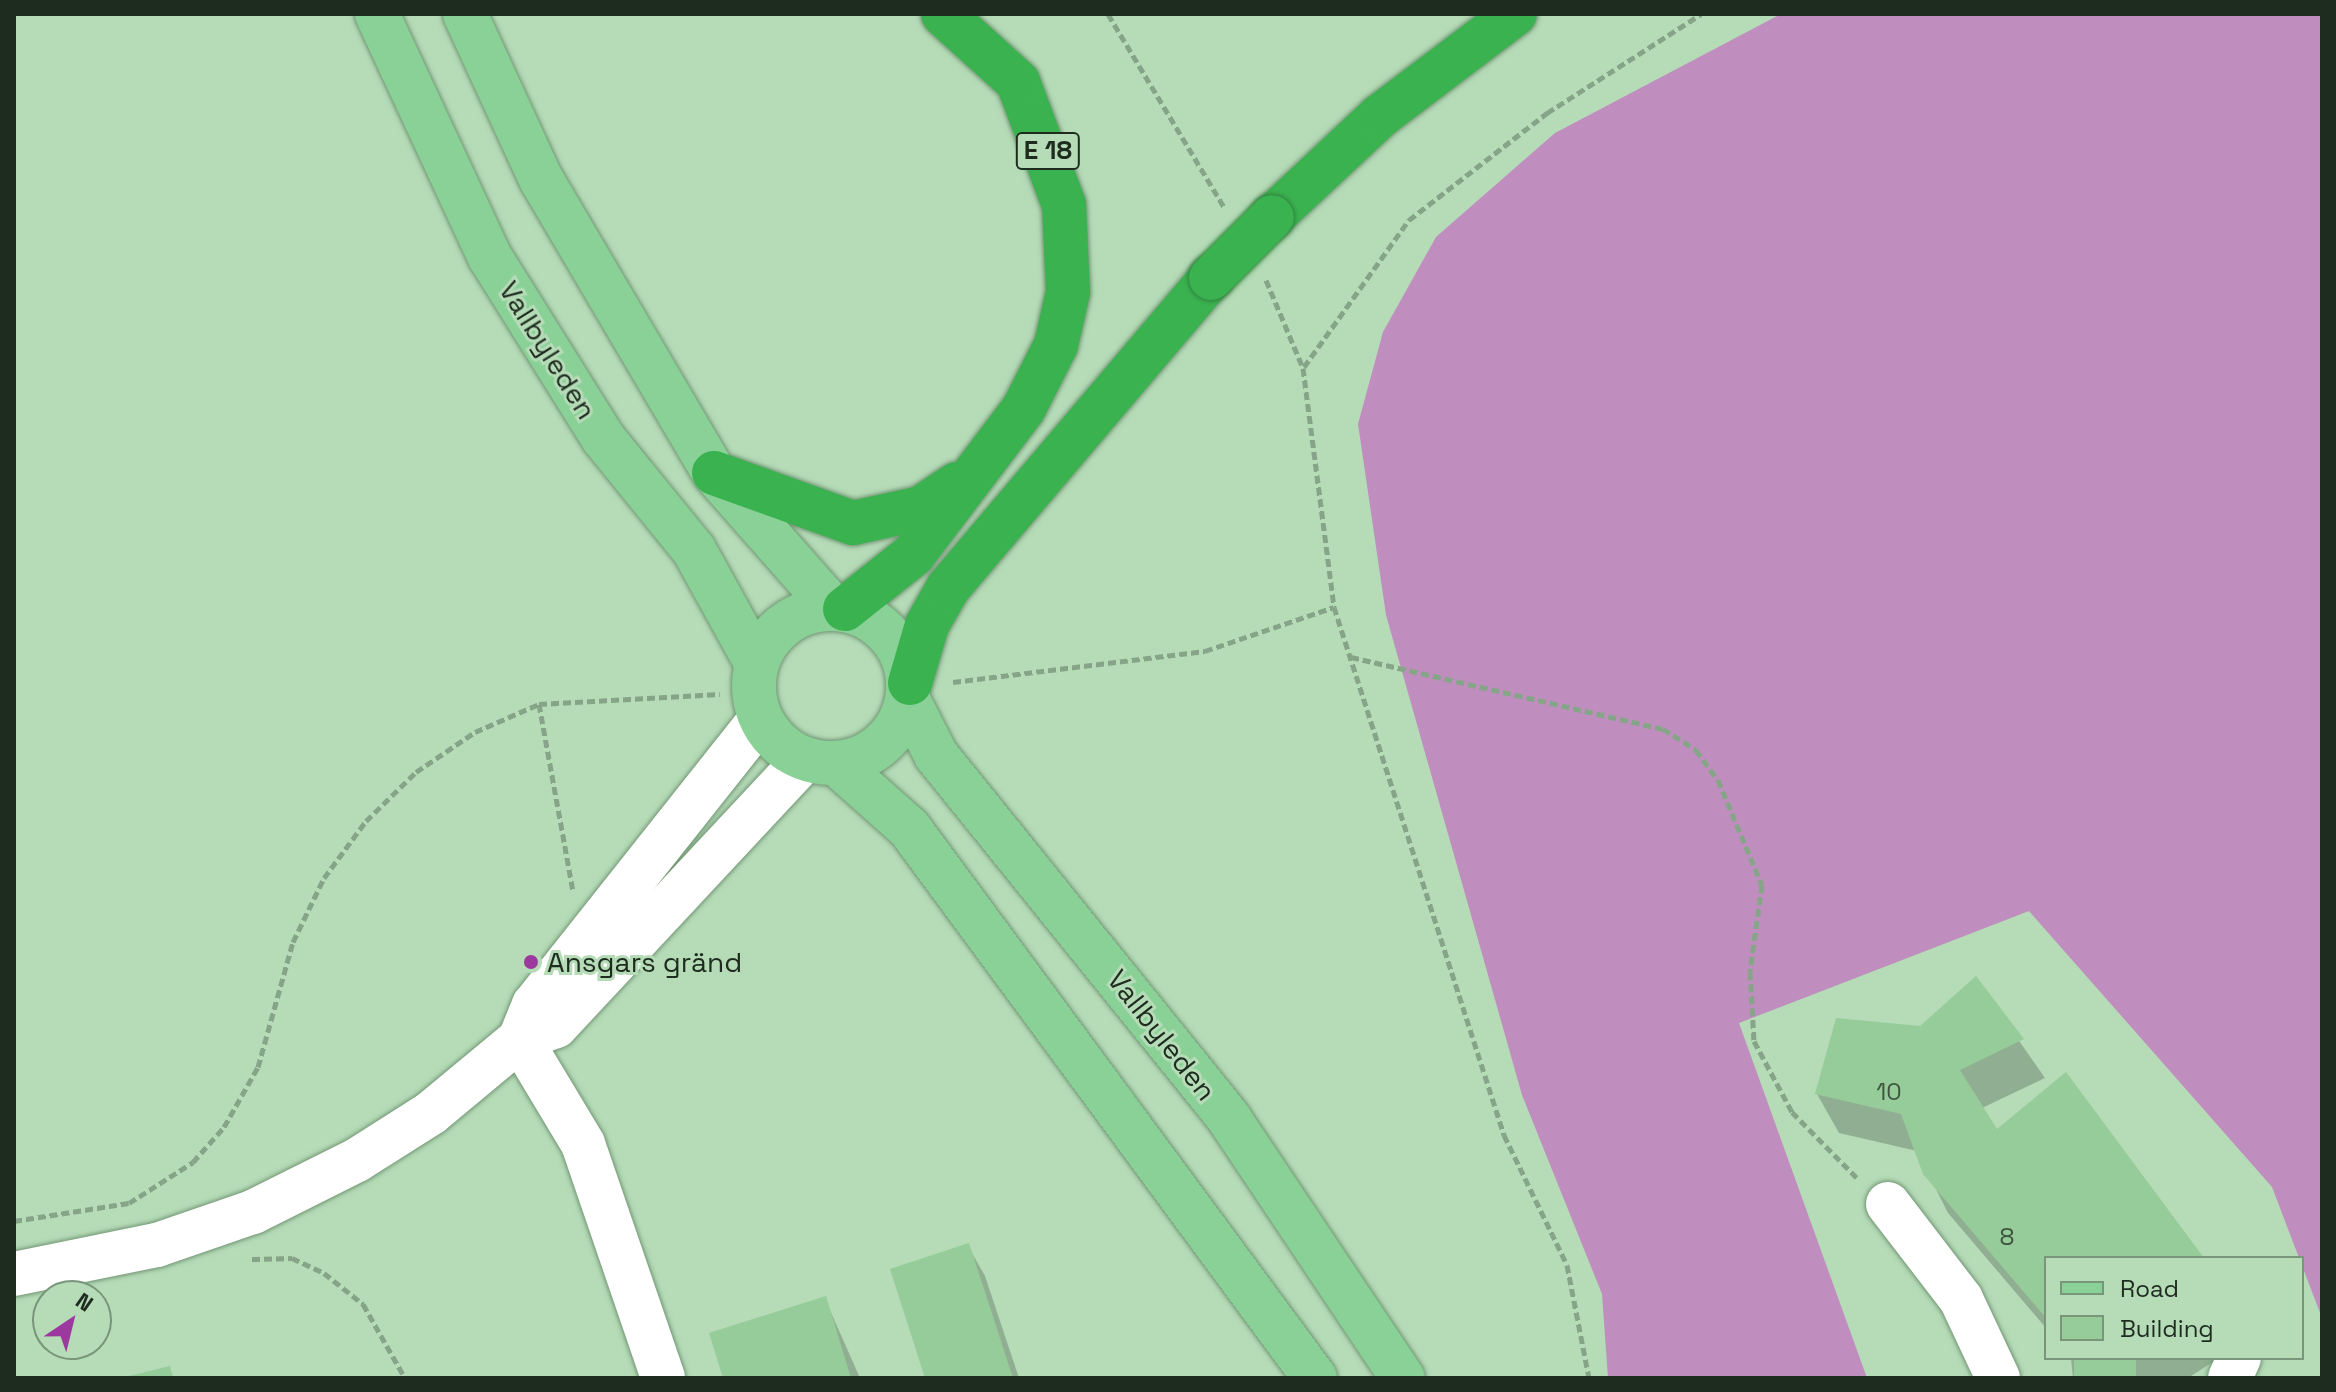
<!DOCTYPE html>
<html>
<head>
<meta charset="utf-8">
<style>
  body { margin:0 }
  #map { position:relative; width:2336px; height:1392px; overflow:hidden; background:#b5dbb7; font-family:"Space Grotesk",sans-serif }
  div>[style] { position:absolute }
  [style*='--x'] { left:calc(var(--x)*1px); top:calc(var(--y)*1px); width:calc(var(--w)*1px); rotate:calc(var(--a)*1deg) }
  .forest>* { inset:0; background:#bf8ebf }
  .shadow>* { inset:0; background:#0003 }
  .building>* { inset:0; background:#96cb9a; transform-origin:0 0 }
  .path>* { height:5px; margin-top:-2.5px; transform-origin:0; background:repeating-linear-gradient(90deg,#86a588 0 8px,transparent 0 12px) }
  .roads { filter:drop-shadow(0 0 2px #739675) drop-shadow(0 0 2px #739675) }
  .minor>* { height:44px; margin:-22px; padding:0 22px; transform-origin:22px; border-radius:22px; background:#fff }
  .major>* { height:44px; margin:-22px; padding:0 22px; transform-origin:22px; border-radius:22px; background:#89d196 }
  .major>.ring { margin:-22px; padding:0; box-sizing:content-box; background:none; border:44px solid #89d196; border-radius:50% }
  .highway>* { height:44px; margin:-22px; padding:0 22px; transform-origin:22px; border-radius:22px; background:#3bb250 }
  .bridges { filter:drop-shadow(0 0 2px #31833f) drop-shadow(0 0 2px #31833f) }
  .highway-bridge>* { height:44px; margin:-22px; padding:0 22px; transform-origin:22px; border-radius:22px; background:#3bb250 }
  .dots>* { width:22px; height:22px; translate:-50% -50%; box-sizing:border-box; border:4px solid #b5dbb7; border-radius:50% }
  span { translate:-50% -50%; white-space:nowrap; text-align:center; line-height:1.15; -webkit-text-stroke:6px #b5dbb7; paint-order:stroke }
  .number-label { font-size:24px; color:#3c543e }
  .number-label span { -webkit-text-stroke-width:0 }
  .shield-label span { padding:2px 6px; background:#b5dbb7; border:2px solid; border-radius:6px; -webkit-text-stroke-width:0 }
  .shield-label { font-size:26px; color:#1e2c1f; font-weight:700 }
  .street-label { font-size:28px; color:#1e2c1f }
  .poi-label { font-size:28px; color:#1e2c1f }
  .left { translate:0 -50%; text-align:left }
  .frame { position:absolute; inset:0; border:16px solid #1e2c1f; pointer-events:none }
  .legend { position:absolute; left:2044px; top:1256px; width:260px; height:104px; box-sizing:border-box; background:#b5dbb7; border:2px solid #79957a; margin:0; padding:10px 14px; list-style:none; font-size:24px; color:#1e2c1f }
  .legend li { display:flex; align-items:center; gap:16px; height:40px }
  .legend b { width:40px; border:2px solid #79957a }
  .north { position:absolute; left:32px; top:1280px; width:80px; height:80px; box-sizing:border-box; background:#b5dbb7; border:2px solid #79957a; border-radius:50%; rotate:35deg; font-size:22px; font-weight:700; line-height:32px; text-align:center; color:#1e2c1f }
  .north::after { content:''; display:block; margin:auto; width:28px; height:36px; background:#9c399f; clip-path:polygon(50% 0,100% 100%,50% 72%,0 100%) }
</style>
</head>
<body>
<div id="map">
  <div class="forest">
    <div style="clip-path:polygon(1781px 14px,2322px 14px,2322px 1318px,2272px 1187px,2029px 911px,1739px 1023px,1867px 1378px,1608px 1378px,1602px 1294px,1522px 1095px,1386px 615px,1358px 424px,1383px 332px,1436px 237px,1555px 133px)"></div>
  </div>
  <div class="shadow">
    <div style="clip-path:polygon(1976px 979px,2045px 1078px,1982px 1108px,1997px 1132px,2201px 1258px,2046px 1258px,2046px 1328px,1948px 1213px,1917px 1151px,1839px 1133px,1817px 1094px,1921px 1028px)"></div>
    <div style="clip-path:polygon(968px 1246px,985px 1276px,1019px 1378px,927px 1378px)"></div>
    <div style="clip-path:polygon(825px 1299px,860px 1378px,725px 1378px)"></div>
    <div style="clip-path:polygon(2071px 1358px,2219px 1358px,2188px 1378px,2073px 1378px)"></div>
  </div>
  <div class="building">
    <div style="clip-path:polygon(1976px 976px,2024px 1039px,1960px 1070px,1997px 1129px,2066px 1072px,2204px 1258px,2046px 1258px,2046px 1318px,1923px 1174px,1901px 1114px,1815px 1094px,1836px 1018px,1920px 1026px)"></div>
    <div style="clip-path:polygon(969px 1243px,1013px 1378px,925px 1378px,890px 1269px)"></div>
    <div style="clip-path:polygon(826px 1296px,851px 1378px,723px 1378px,709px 1333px)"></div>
    <div style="left:2074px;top:1358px;width:62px;height:20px"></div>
    <div style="clip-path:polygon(170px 1366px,173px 1378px,125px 1378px,125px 1377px)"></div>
  </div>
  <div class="path">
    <div style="--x:1108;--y:14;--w:227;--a:59"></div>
    <div style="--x:1266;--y:280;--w:95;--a:67.2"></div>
    <div style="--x:1303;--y:368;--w:241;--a:82.6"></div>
    <div style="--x:1334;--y:607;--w:555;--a:72.15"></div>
    <div style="--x:1504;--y:1135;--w:144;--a:64.1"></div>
    <div style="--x:1567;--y:1265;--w:115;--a:79"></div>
    <div style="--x:1304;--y:367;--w:181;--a:-54.5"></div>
    <div style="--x:1409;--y:220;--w:175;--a:-37.8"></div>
    <div style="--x:1547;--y:113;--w:183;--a:-32.7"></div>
    <div style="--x:1351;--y:657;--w:320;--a:13"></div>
    <div style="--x:1663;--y:729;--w:39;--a:32"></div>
    <div style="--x:1696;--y:750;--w:37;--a:54"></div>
    <div style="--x:1718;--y:780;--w:114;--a:67.3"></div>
    <div style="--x:1762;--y:885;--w:88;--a:97.9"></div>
    <div style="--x:1750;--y:972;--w:69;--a:86.7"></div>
    <div style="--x:1754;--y:1041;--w:81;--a:61.8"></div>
    <div style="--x:1792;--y:1112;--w:93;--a:45.4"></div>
    <div style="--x:953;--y:682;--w:254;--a:-7"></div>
    <div style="--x:1205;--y:651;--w:136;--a:-18.8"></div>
    <div style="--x:539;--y:704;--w:191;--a:79.7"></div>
    <div style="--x:14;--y:1221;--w:116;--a:-8.9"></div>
    <div style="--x:129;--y:1203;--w:76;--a:-32.6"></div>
    <div style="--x:193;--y:1162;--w:47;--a:-48.5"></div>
    <div style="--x:224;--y:1127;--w:69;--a:-60.5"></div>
    <div style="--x:258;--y:1067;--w:130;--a:-74.4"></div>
    <div style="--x:293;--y:942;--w:71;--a:-64.2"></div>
    <div style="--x:324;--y:878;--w:71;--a:-53.6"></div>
    <div style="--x:366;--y:821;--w:70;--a:-44.4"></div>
    <div style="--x:416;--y:772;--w:71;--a:-34.1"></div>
    <div style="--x:475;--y:732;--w:70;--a:-23.6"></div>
    <div style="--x:539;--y:704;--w:181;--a:-3.2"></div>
    <div style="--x:252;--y:1259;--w:40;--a:-1.4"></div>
    <div style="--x:292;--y:1258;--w:35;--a:25"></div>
    <div style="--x:324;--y:1273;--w:50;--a:38.5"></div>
    <div style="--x:363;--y:1304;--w:85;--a:60.4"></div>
  </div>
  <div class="roads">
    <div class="minor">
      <div style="--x:520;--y:1039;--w:37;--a:-68"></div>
      <div style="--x:534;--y:1005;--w:364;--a:-51.6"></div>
      <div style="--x:520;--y:1039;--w:122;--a:59"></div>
      <div style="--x:583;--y:1144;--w:247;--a:71.1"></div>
      <div style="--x:1888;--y:1204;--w:120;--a:52.5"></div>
      <div style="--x:1961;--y:1299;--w:87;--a:64.9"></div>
      <div style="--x:14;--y:1274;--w:146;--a:-11.5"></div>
      <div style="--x:157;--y:1245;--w:102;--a:-19"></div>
      <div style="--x:253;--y:1212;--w:116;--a:-26.6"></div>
      <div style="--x:357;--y:1160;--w:88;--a:-32.4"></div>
      <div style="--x:431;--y:1113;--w:116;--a:-39.7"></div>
      <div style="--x:520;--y:1039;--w:38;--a:-20"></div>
      <div style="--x:556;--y:1026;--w:364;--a:-47"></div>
      <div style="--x:2230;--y:1378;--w:22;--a:-66"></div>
    </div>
    <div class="major">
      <div style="--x:377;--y:14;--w:268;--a:65.1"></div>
      <div style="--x:490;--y:257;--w:213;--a:58"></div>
      <div style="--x:603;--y:438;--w:144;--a:50.9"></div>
      <div style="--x:694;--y:550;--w:130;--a:61.1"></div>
      <div style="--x:465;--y:14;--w:182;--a:65.3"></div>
      <div style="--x:541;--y:179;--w:341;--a:59.5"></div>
      <div style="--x:714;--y:473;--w:180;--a:48.6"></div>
      <div class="ring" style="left:754px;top:609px;width:110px;height:110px"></div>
      <div style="--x:909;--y:702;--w:59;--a:63"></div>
      <div style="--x:936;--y:755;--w:469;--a:51.1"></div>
      <div style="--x:1230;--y:1120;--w:311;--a:56.2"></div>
      <div style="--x:838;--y:765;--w:95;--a:41.6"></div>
      <div style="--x:909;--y:828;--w:684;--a:53.57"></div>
    </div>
    <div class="highway">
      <div style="--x:1272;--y:217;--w:148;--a:-43.1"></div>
      <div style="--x:1380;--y:116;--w:169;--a:-37.1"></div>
      <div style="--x:714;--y:473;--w:148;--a:19.8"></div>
      <div style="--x:853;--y:523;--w:70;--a:-12.4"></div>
      <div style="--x:921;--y:508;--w:43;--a:-33.7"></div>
      <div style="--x:845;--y:609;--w:87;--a:-38.5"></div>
      <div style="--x:913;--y:555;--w:184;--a:-52.9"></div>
      <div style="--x:1024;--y:408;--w:71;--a:-63.1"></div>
      <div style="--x:1056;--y:345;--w:54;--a:-77.2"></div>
      <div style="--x:1068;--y:292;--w:87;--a:-92.6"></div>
      <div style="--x:1064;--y:205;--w:131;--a:-110.5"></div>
      <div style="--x:1018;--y:82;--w:101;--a:-137.8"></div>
      <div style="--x:910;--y:683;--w:60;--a:-73.7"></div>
      <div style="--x:927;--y:625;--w:43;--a:-60.4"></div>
      <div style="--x:948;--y:588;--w:407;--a:-49.7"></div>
    </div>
  </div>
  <div class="bridges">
    <div class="highway-bridge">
      <div style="--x:1211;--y:278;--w:86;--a:-45"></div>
    </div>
  </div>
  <div class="dots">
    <div style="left:531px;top:962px;background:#9c399f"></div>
  </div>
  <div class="number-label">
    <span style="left:1889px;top:1092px">10</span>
    <span style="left:2007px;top:1237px">8</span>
  </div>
  <div class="shield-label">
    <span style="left:1048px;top:151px">E 18</span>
  </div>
  <div class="street-label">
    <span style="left:548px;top:350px;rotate:58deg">Vallbyleden</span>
    <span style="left:1162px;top:1035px;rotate:52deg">Vallbyleden</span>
  </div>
  <div class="poi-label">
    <span class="left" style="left:547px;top:962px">Ansgars gränd</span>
  </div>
  <div class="frame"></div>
  <ul class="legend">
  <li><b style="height:10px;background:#89d196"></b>Road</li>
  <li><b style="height:22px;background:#96cb9a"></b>Building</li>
  </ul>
  <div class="north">N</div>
</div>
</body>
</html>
